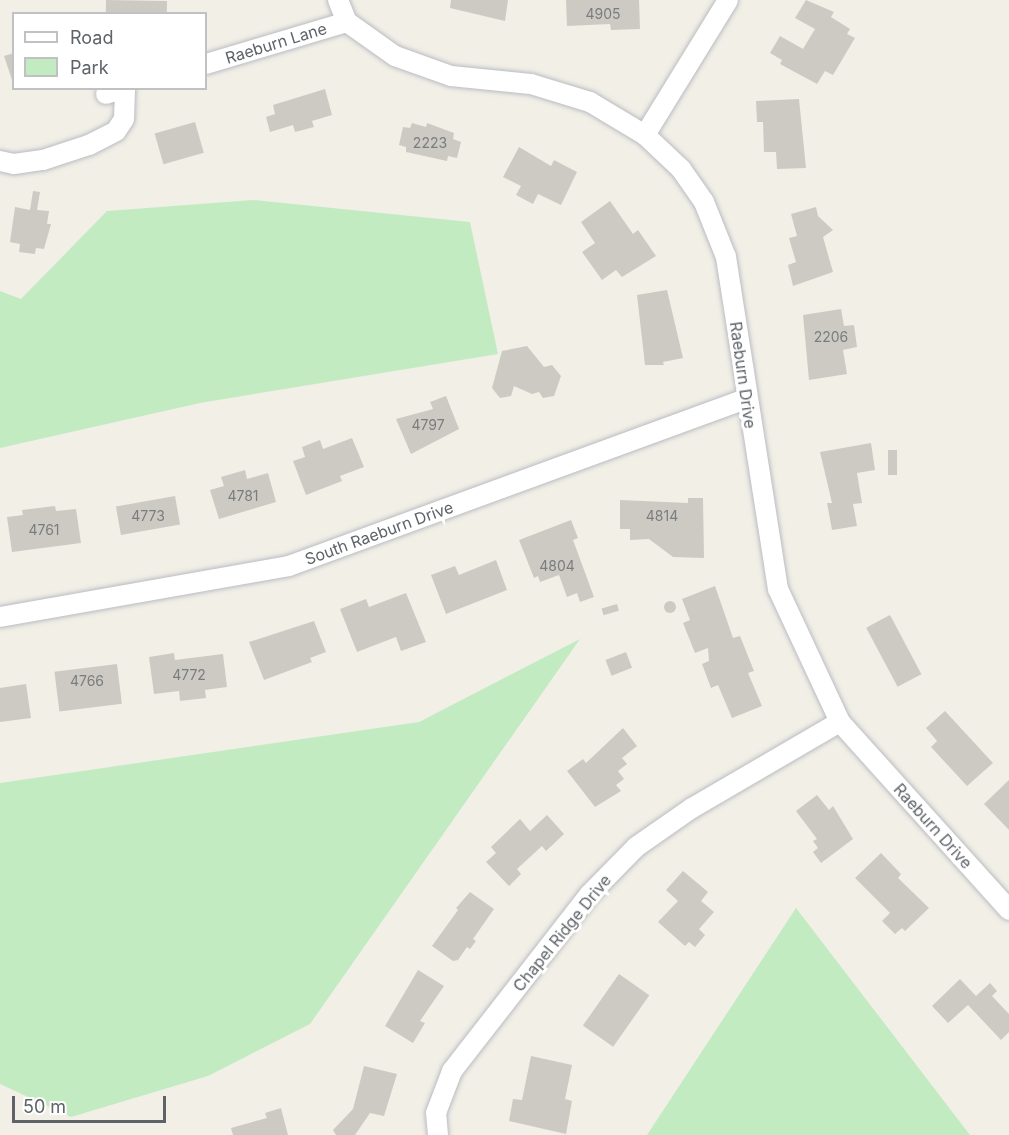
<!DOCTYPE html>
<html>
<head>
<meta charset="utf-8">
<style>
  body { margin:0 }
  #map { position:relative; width:1009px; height:1135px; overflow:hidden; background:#f2efe7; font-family:Inter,sans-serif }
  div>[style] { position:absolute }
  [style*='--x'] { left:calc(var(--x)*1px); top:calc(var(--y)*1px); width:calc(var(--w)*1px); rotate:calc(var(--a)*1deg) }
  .green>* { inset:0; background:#c3ebc2 }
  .building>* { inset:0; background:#cdcac4; transform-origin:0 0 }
  .round { border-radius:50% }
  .roads { filter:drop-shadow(0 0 2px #b9bdc1) drop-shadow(0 0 2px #b9bdc1) }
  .minor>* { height:20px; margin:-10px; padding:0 10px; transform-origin:10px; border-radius:10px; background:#fff }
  span { translate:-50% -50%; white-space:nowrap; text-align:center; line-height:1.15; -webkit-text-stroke:6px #fff; paint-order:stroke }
  .number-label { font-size:14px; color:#7a7d7f }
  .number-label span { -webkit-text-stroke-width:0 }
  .street-label { font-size:16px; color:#5e6368 }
  .legend { position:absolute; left:12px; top:12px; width:195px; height:78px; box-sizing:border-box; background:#fff; border:2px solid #bfc1c3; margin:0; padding:8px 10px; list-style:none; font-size:18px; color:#5e6368 }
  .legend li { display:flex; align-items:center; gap:12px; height:30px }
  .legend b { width:30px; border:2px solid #bfc1c3 }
  .scale { position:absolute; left:12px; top:1096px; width:154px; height:27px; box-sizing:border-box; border:3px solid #5e6368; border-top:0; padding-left:8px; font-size:18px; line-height:21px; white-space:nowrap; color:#5e6368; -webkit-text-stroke:4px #fff; paint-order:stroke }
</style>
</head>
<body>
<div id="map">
  <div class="green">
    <div style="clip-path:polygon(253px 200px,470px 222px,498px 354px,200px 403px,0 448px,0 291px,21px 299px,107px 211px)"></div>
    <div style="clip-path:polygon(580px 639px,310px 1024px,208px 1076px,71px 1117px,0 1084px,0 783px,419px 722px)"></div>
    <div style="clip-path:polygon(796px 908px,970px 1135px,647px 1135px)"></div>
  </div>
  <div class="building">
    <div style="left:106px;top:0;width:61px;height:14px;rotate:1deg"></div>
    <div style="clip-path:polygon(451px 0,508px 0,505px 21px,450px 8px)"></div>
    <div style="clip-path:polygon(566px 0,639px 0,640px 29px,611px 30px,610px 24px,567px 26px)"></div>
    <div style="clip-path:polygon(806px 0,834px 12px,831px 17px,850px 29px,847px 34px,855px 38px,833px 75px,825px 71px,817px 84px,780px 64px,782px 60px,770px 53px,780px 36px,803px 49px,815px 29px,795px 18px)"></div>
    <div style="clip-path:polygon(14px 53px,14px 83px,13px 83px,4px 56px)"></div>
    <div style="clip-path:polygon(325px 89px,332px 115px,312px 121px,314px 127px,295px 132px,293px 125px,270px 132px,266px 117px,275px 114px,273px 105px)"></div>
    <div style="clip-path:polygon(799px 99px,806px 168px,777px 169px,776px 152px,764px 152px,763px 122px,757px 122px,756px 101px)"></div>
    <div style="left:195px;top:122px;width:32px;height:42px;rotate:74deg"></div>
    <div style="clip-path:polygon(412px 123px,426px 127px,427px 123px,454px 133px,453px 139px,461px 142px,457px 158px,448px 156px,447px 161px,406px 152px,406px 147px,399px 145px,403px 127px,410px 128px)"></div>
    <div style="clip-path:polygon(519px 147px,551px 166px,554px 160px,577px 172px,561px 205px,538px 194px,533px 204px,516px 195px,521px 186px,503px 177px)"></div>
    <div style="clip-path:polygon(33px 191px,40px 192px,37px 210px,49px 211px,47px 224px,51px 224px,44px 249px,36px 248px,35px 254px,19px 252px,20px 244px,10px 242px,15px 207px,30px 210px)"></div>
    <div style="clip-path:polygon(610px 201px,633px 234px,638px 230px,656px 256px,622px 277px,616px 270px,602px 280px,582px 252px,595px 243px,581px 222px)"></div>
    <div style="clip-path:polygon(816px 207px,818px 216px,833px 230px,823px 237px,833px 272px,793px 286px,788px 265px,796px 262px,789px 238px,797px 236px,791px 214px)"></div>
    <div style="clip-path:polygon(667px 290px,683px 358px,663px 362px,664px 365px,645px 365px,637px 295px)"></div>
    <div style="clip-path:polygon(841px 309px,844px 326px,854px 325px,857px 347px,843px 350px,847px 374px,809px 380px,803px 315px)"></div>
    <div style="clip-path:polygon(527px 346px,544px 367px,552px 365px,561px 376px,554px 396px,543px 398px,539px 392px,532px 394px,514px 386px,511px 396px,500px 398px,492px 388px,502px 351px)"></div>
    <div style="clip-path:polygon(446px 396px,459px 429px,411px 454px,396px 419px,433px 409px,430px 402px)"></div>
    <div style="clip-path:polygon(352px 438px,364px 467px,340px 476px,342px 481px,306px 495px,293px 461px,305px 457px,302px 447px,320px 440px,323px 449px)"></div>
    <div style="clip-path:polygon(871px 443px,875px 470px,857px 473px,862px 503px,853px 504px,857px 526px,832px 530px,827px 503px,832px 503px,820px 452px)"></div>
    <div style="left:888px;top:450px;width:9px;height:25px"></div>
    <div style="clip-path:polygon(245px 470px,247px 479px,268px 473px,276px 502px,219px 519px,210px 490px,224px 486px,221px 477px)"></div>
    <div style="left:175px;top:496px;width:29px;height:60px;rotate:80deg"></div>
    <div style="clip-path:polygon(688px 498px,703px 498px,704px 558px,673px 557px,649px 539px,630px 540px,630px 529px,620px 529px,620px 500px,688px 503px)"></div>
    <div style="clip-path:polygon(55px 506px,56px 511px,76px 509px,81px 543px,12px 552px,7px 517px,23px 515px,22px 510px)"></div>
    <div style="clip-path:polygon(571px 520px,578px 538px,573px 540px,594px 597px,580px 602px,577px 593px,567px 597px,559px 575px,540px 582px,538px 576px,534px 578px,519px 540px)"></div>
    <div style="clip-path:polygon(496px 560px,507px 590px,446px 614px,431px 575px,455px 566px,459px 575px)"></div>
    <div style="clip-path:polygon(715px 586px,733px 638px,740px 636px,754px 671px,748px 673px,762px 706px,732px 718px,718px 685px,711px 688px,702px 664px,709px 661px,708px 648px,695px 653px,683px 623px,690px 620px,682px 599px)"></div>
    <div style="clip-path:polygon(406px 593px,426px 642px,401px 651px,396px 637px,357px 652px,340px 609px,366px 599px,369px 607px)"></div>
    <div class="round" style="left:664px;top:601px;width:12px;height:12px"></div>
    <div style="left:617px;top:604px;width:7px;height:16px;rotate:74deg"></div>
    <div style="left:890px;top:615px;width:67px;height:27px;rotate:62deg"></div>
    <div style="clip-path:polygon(314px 621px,326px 652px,310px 658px,312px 662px,264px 680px,249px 642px)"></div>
    <div style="left:626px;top:652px;width:17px;height:22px;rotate:69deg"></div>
    <div style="clip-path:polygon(174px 653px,175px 660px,223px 654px,227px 687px,205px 690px,206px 698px,180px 701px,179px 691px,154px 694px,149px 657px)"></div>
    <div style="left:117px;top:664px;width:40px;height:63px;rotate:83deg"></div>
    <div style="clip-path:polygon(26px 684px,31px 718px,0 722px,0 688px)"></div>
    <div style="clip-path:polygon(945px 711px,993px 763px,967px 786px,931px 747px,937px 741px,926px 728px)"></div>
    <div style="clip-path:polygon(623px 728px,637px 746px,622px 758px,627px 764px,618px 771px,624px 779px,616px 785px,621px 791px,595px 807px,567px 771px,583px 759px,586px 763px)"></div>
    <div style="clip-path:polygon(1009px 780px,1009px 830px,984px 804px)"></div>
    <div style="clip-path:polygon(817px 795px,829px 810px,833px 806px,853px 839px,821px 863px,813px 852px,818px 848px,813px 841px,817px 839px,796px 811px)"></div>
    <div style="clip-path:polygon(547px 815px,564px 834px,546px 851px,542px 846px,517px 869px,521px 874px,509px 886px,486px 862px,496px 853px,491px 847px,520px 819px,530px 831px)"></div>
    <div style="clip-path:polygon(881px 853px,901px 874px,898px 878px,929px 908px,905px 931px,902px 928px,895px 934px,882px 921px,890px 913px,855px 878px)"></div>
    <div style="clip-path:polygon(683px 871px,708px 892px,701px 901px,714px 912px,699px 929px,705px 935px,695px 947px,689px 942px,685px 946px,658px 922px,678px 901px,666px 890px)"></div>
    <div style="clip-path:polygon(470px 892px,494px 909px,473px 939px,476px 941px,470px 949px,467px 947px,458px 960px,453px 961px,432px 946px,458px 910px,456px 908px)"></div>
    <div style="clip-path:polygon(418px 970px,444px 986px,420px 1021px,425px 1023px,413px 1043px,385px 1026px)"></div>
    <div style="left:619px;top:974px;width:37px;height:63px;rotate:35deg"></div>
    <div style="clip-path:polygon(960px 979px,976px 996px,990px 983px,997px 991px,992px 996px,1009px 1014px,1009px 1032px,1001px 1040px,968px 1005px,948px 1023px,932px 1006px)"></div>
    <div style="clip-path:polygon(531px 1056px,572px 1065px,565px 1099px,572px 1101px,566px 1134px,509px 1121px,513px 1099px,522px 1100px)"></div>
    <div style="clip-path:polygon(364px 1066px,397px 1074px,384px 1116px,370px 1113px,355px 1135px,336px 1135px,333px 1130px,353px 1109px)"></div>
    <div style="clip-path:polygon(281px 1108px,288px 1135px,233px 1135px,231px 1128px,267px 1118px,265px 1113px)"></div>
  </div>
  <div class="roads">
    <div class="minor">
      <div style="--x:338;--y:0;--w:24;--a:68"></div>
      <div style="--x:347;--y:22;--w:59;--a:35.3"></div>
      <div style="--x:395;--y:56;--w:59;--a:19.7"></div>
      <div style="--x:451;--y:76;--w:80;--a:5.7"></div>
      <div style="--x:531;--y:84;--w:62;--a:17"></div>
      <div style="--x:590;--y:102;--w:64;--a:31"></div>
      <div style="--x:645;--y:135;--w:50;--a:43.4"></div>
      <div style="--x:681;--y:169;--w:40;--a:55.1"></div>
      <div style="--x:704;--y:202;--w:59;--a:68.2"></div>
      <div style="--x:726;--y:257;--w:336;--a:81.1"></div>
      <div style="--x:778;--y:589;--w:147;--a:65"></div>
      <div style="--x:840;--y:722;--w:253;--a:48"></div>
      <div style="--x:206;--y:64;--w:147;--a:-16.6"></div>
      <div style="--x:106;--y:94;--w:20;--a:-18"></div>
      <div style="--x:645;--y:135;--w:158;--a:-58.4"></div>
      <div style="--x:0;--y:161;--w:14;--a:12"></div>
      <div style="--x:14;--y:164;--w:29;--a:-8"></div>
      <div style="--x:43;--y:160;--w:48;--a:-18.1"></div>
      <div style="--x:89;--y:145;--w:30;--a:-27"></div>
      <div style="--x:116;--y:131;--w:14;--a:-56"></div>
      <div style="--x:124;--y:119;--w:31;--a:-88"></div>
      <div style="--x:0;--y:617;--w:293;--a:-10"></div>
      <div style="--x:289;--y:566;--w:486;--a:-20.1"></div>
      <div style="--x:438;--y:1135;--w:22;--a:-95"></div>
      <div style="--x:436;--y:1113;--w:45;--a:-69.1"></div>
      <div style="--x:452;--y:1071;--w:223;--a:-52.1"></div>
      <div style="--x:589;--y:895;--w:67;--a:-45.6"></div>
      <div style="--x:636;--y:847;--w:68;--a:-34.9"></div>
      <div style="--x:692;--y:808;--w:171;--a:-30.2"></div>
    </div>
  </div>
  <div class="number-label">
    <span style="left:603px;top:14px">4905</span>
    <span style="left:430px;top:143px">2223</span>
    <span style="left:831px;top:337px">2206</span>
    <span style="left:428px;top:425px">4797</span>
    <span style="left:243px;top:496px">4781</span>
    <span style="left:148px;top:516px">4773</span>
    <span style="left:662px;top:516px">4814</span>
    <span style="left:44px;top:530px">4761</span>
    <span style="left:557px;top:566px">4804</span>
    <span style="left:189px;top:675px">4772</span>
    <span style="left:87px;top:681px">4766</span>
  </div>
  <div class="street-label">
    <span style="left:276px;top:43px;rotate:-17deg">Raeburn Lane</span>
    <span style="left:743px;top:375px;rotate:82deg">Raeburn Drive</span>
    <span style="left:379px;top:533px;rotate:-20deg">South Raeburn Drive</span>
    <span style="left:933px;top:826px;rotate:48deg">Raeburn Drive</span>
    <span style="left:562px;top:933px;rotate:-51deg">Chapel Ridge Drive</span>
  </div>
  <ul class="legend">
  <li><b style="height:8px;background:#fff"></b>Road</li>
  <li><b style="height:16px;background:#c3ebc2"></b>Park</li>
  </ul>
  <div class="scale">50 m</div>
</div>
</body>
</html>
